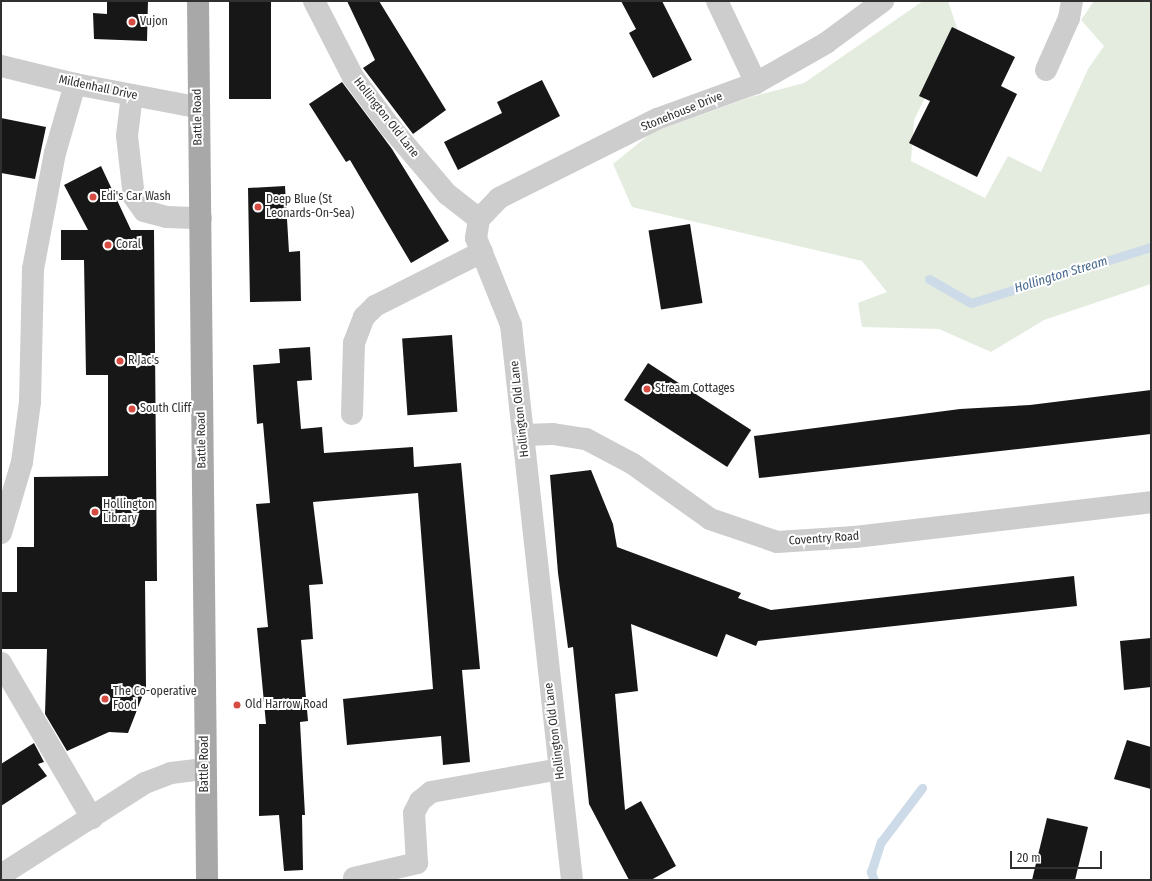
<!DOCTYPE html>
<html>
<head>
<meta charset="utf-8">
<style>
  body { margin:0 }
  #map { position:relative; width:1152px; height:881px; overflow:hidden; background:#fff; font-family:"Fira Sans Condensed",sans-serif }
  div>[style] { position:absolute }
  [style*='--x'] { left:calc(var(--x)*1px); top:calc(var(--y)*1px); width:calc(var(--w)*1px); rotate:calc(var(--a)*1deg) }
  .green>* { inset:0; background:#e4ecdf }
  .stream>* { height:9px; margin:-4.5px; padding:0 4.5px; transform-origin:4.5px; border-radius:4.5px; background:#cddbe9 }
  .building>* { inset:0; background:#171717; transform-origin:0 0 }
  .minor>* { height:22px; margin:-11px; padding:0 11px; transform-origin:11px; border-radius:11px; background:#cdcdcd }
  .major>* { height:22px; margin:-11px; padding:0 11px; transform-origin:11px; border-radius:11px; background:#a8a8a8 }
  .dots>* { width:11px; height:11px; translate:-50% -50%; box-sizing:border-box; border:2px solid #fff; border-radius:50% }
  span { translate:-50% -50%; white-space:nowrap; text-align:center; line-height:1.15; -webkit-text-stroke:4px #fff; paint-order:stroke }
  .poi-label { font-size:12px; color:#303030 }
  .left { translate:0 -50%; text-align:left }
  .street-label { font-size:12px; color:#303030 }
  .water-label { font-size:13px; color:#45678b; font-style:italic }
  .frame { position:absolute; inset:0; border:2px solid #303030; pointer-events:none }
  .scale { position:absolute; left:1010px; top:851px; width:92px; height:18px; box-sizing:border-box; border:2px solid #303030; border-top:0; padding-left:5px; font-size:12px; line-height:14px; white-space:nowrap; color:#303030; -webkit-text-stroke:3px #fff; paint-order:stroke }
</style>
</head>
<body>
<div id="map">
  <div class="green">
    <div style="clip-path:polygon(923px 1px,948px 1px,958px 31px,914px 120px,911px 161px,985px 198px,1008px 156px,1041px 172px,1088px 69px,1104px 46px,1081px 20px,1094px 1px,1151px 1px,1151px 284px,1044px 320px,991px 352px,939px 329px,862px 327px,858px 303px,887px 292px,862px 261px,632px 207px,613px 164px,651px 133px,751px 97px,804px 83px)"></div>
  </div>
  <div class="stream">
    <div style="--x:929;--y:279;--w:48;--a:29.7"></div>
    <div style="--x:971;--y:303;--w:189;--a:-17.3"></div>
    <div style="--x:874;--y:880;--w:9;--a:-111"></div>
    <div style="--x:871;--y:872;--w:32;--a:-72"></div>
    <div style="--x:881;--y:842;--w:68;--a:-52.8"></div>
  </div>
  <div class="building">
    <div style="clip-path:polygon(107px 1px,148px 1px,147px 41px,94px 39px,93px 13px,107px 14px)"></div>
    <div style="left:229px;top:1px;width:42px;height:98px"></div>
    <div style="clip-path:polygon(347px 1px,379px 1px,446px 110px,413px 134px,363px 68px,375px 60px)"></div>
    <div style="clip-path:polygon(621px 1px,662px 1px,692px 60px,653px 78px,629px 33px,636px 29px)"></div>
    <div style="clip-path:polygon(952px 27px,1015px 57px,1001px 86px,1017px 94px,977px 177px,909px 143px,930px 101px,919px 96px)"></div>
    <div style="clip-path:polygon(542px 80px,560px 116px,458px 170px,444px 142px,502px 113px,497px 102px)"></div>
    <div style="clip-path:polygon(342px 82px,392px 149px,449px 241px,411px 263px,350px 160px,346px 162px,309px 104px)"></div>
    <div style="clip-path:polygon(1px 118px,46px 127px,35px 179px,1px 173px)"></div>
    <div style="clip-path:polygon(101px 166px,131px 230px,154px 230px,157px 581px,145px 581px,146px 687px,128px 733px,109px 732px,67px 751px,45px 714px,47px 649px,1px 649px,2px 592px,17px 592px,17px 547px,34px 547px,34px 477px,108px 476px,108px 375px,86px 375px,84px 260px,61px 260px,61px 230px,88px 230px,64px 185px)"></div>
    <div style="clip-path:polygon(285px 186px,289px 252px,300px 251px,301px 301px,250px 302px,248px 188px)"></div>
    <div style="left:690px;top:224px;width:80px;height:42px;rotate:81deg"></div>
    <div style="left:452px;top:335px;width:77px;height:50px;rotate:86deg"></div>
    <div style="clip-path:polygon(310px 347px,312px 380px,297px 381px,301px 429px,322px 427px,324px 453px,413px 447px,414px 467px,461px 463px,480px 669px,462px 670px,470px 762px,443px 765px,441px 736px,347px 745px,343px 699px,433px 689px,418px 493px,313px 502px,323px 584px,309px 585px,313px 639px,301px 640px,308px 721px,300px 722px,305px 815px,302px 815px,303px 870px,284px 871px,279px 815px,259px 816px,259px 724px,266px 724px,257px 628px,268px 627px,256px 504px,270px 503px,263px 423px,257px 424px,253px 365px,280px 363px,279px 349px)"></div>
    <div style="left:648px;top:363px;width:123px;height:44px;rotate:33deg"></div>
    <div style="clip-path:polygon(1151px 390px,1151px 434px,759px 478px,754px 436px,960px 409px,1030px 405px)"></div>
    <div style="clip-path:polygon(591px 470px,613px 524px,617px 547px,741px 593px,738px 598px,771px 610px,1074px 576px,1077px 606px,758px 641px,756px 646px,726px 634px,717px 657px,631px 624px,638px 691px,615px 694px,625px 810px,641px 801px,676px 866px,651px 880px,629px 880px,589px 804px,573px 647px,568px 648px,558px 573px,550px 475px)"></div>
    <div style="clip-path:polygon(1151px 638px,1151px 687px,1124px 690px,1120px 641px)"></div>
    <div style="clip-path:polygon(1127px 740px,1151px 747px,1151px 789px,1114px 779px)"></div>
    <div style="clip-path:polygon(34px 743px,44px 762px,38px 764px,47px 776px,1px 806px,1px 764px)"></div>
    <div style="clip-path:polygon(1047px 818px,1088px 827px,1075px 880px,1032px 880px)"></div>
  </div>
  <div class="minor">
    <div style="--x:314;--y:1;--w:85;--a:62.8"></div>
    <div style="--x:353;--y:77;--w:64;--a:53.3"></div>
    <div style="--x:391;--y:128;--w:87;--a:49.7"></div>
    <div style="--x:447;--y:194;--w:41;--a:38"></div>
    <div style="--x:717;--y:1;--w:91;--a:64.6"></div>
    <div style="--x:1;--y:66;--w:76;--a:13.7"></div>
    <div style="--x:75;--y:84;--w:123;--a:10.8"></div>
    <div style="--x:1046;--y:70;--w:57;--a:-66.1"></div>
    <div style="--x:1069;--y:18;--w:17;--a:-80"></div>
    <div style="--x:132;--y:95;--w:41;--a:97"></div>
    <div style="--x:127;--y:136;--w:61;--a:83.5"></div>
    <div style="--x:134;--y:197;--w:17;--a:54"></div>
    <div style="--x:144;--y:211;--w:23;--a:15"></div>
    <div style="--x:166;--y:217;--w:35;--a:2"></div>
    <div style="--x:352;--y:414;--w:71;--a:-88.4"></div>
    <div style="--x:354;--y:343;--w:28;--a:-69"></div>
    <div style="--x:364;--y:317;--w:16;--a:-45"></div>
    <div style="--x:375;--y:306;--w:120;--a:-26.8"></div>
    <div style="--x:524;--y:435;--w:29;--a:-2"></div>
    <div style="--x:553;--y:434;--w:33;--a:9"></div>
    <div style="--x:586;--y:439;--w:53;--a:28"></div>
    <div style="--x:633;--y:464;--w:95;--a:35.5"></div>
    <div style="--x:710;--y:519;--w:71;--a:18.9"></div>
    <div style="--x:777;--y:542;--w:78;--a:-3.7"></div>
    <div style="--x:855;--y:537;--w:298;--a:-6.7"></div>
    <div style="--x:1;--y:533;--w:74;--a:-73.5"></div>
    <div style="--x:22;--y:462;--w:61;--a:-82.4"></div>
    <div style="--x:30;--y:402;--w:133;--a:-88.7"></div>
    <div style="--x:33;--y:269;--w:118;--a:-79.3"></div>
    <div style="--x:55;--y:153;--w:72;--a:-73.8"></div>
    <div style="--x:1;--y:663;--w:180;--a:59.6"></div>
    <div style="--x:1;--y:875;--w:171;--a:-32.6"></div>
    <div style="--x:145;--y:783;--w:28;--a:-21"></div>
    <div style="--x:171;--y:773;--w:34;--a:-7"></div>
    <div style="--x:354;--y:878;--w:65;--a:-13.4"></div>
    <div style="--x:417;--y:863;--w:50;--a:-93.4"></div>
    <div style="--x:414;--y:813;--w:13;--a:-63"></div>
    <div style="--x:420;--y:801;--w:14;--a:-39"></div>
    <div style="--x:431;--y:792;--w:131;--a:-10.1"></div>
    <div style="--x:572;--y:880;--w:558;--a:-96.27"></div>
    <div style="--x:511;--y:325;--w:94;--a:-111.9"></div>
    <div style="--x:476;--y:238;--w:19;--a:-81"></div>
    <div style="--x:479;--y:219;--w:29;--a:-46"></div>
    <div style="--x:499;--y:198;--w:177;--a:-26.6"></div>
    <div style="--x:657;--y:119;--w:105;--a:-20"></div>
    <div style="--x:756;--y:83;--w:81;--a:-29.7"></div>
    <div style="--x:826;--y:43;--w:71;--a:-36.4"></div>
  </div>
  <div class="major">
    <div style="--x:198;--y:1;--w:879;--a:89.41"></div>
  </div>
  <div class="dots">
    <div style="left:132px;top:22px;background:#d64c43"></div>
    <div style="left:93px;top:197px;background:#d64c43"></div>
    <div style="left:258px;top:207px;background:#d64c43"></div>
    <div style="left:108px;top:245px;background:#d64c43"></div>
    <div style="left:120px;top:361px;background:#d64c43"></div>
    <div style="left:647px;top:389px;background:#d64c43"></div>
    <div style="left:132px;top:409px;background:#d64c43"></div>
    <div style="left:95px;top:512px;background:#d64c43"></div>
    <div style="left:105px;top:699px;background:#d64c43"></div>
    <div style="left:237px;top:705px;background:#d64c43"></div>
  </div>
  <div class="poi-label">
    <span class="left" style="left:140px;top:22px">Vujon</span>
    <span class="left" style="left:101px;top:197px">Edi's Car Wash</span>
    <span class="left" style="left:266px;top:207px">Deep Blue (St<br>Leonards-On-Sea)</span>
    <span class="left" style="left:116px;top:245px">Coral</span>
    <span class="left" style="left:128px;top:361px">R Jac's</span>
    <span class="left" style="left:655px;top:389px">Stream Cottages</span>
    <span class="left" style="left:140px;top:409px">South Cliff</span>
    <span class="left" style="left:103px;top:512px">Hollington<br>Library</span>
    <span class="left" style="left:113px;top:699px">The Co-operative<br>Food</span>
    <span class="left" style="left:245px;top:705px">Old Harrow Road</span>
  </div>
  <div class="street-label">
    <span style="left:98px;top:88px;rotate:12deg">Mildenhall Drive</span>
    <span style="left:682px;top:112px;rotate:-22deg">Stonehouse Drive</span>
    <span style="left:198px;top:117px;rotate:-91deg">Battle Road</span>
    <span style="left:386px;top:118px;rotate:52deg">Hollington Old Lane</span>
    <span style="left:520px;top:409px;rotate:-96deg">Hollington Old Lane</span>
    <span style="left:202px;top:440px;rotate:-91deg">Battle Road</span>
    <span style="left:824px;top:539px;rotate:-4deg">Coventry Road</span>
    <span style="left:555px;top:731px;rotate:-97deg">Hollington Old Lane</span>
    <span style="left:205px;top:764px;rotate:-90deg">Battle Road</span>
  </div>
  <div class="water-label">
    <span style="left:1061px;top:275px;rotate:-17deg">Hollington Stream</span>
  </div>
  <div class="frame"></div>
  <div class="scale">20 m</div>
</div>
</body>
</html>
